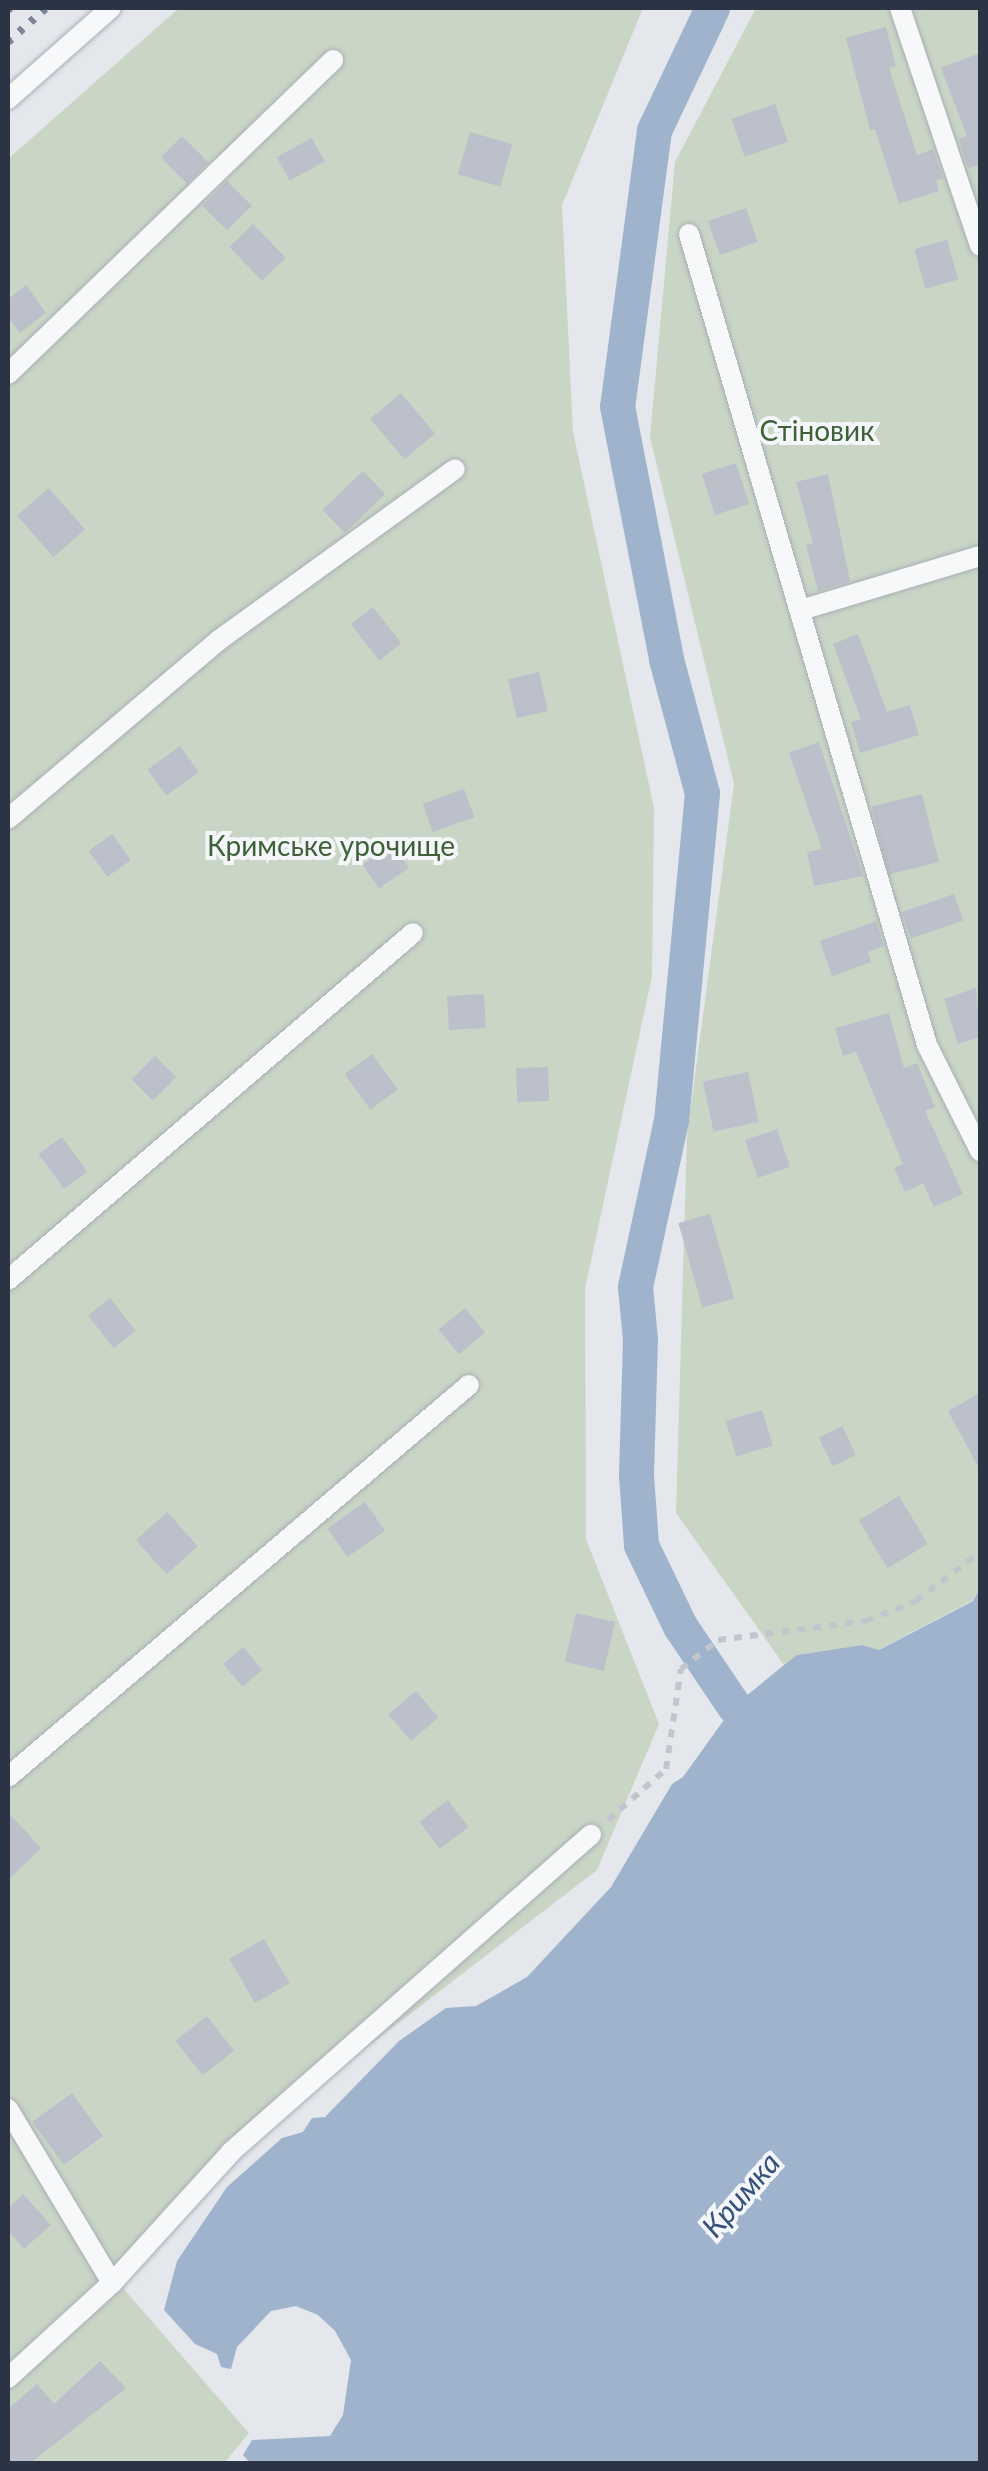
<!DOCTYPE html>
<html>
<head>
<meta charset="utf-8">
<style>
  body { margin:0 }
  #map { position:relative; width:988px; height:2471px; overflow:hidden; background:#e4e7ec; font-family:Lato,sans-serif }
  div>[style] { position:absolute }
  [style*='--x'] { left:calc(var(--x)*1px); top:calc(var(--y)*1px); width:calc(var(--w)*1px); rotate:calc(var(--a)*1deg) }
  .green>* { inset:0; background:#c9d6c5 }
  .water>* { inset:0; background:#9fb4cc }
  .canal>* { height:35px; margin:-17.5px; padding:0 17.5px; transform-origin:17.5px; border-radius:17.5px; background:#9fb4cc }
  .building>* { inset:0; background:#bbc0ca; transform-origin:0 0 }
  .path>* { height:6px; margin-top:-3px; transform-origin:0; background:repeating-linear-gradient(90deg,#c2c5cb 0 8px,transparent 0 16px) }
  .roads { filter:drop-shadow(0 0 2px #a9aeb7) drop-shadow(0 0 2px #a9aeb7) }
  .service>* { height:20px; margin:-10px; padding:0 10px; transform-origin:10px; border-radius:10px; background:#f7f8fa }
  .rail>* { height:8px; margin-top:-4px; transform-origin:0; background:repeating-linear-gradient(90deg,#7d8696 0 5px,transparent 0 15px) }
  span { translate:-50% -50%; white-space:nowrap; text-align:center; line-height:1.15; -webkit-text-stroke:8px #f4f6f9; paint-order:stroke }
  .park-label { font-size:28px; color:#3f6138 }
  .water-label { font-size:30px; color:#34527a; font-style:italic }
  .frame { position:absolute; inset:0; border:10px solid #2b3445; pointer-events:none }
</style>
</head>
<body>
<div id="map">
  <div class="green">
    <div style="clip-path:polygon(179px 8px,643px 8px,562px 205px,573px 432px,654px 808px,652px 976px,585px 1289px,586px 1539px,659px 1724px,597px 1870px,231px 2152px,122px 2287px,249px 2433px,224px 2463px,8px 2463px,8px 159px)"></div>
    <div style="clip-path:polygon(756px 8px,980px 8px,980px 1588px,973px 1600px,878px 1650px,862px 1645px,797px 1655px,784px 1665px,676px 1513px,687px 1135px,734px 784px,650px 437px,675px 162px)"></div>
  </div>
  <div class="water">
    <div style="clip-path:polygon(980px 1588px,980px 2463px,250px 2463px,243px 2455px,252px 2440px,330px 2436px,343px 2415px,351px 2360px,335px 2331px,318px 2315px,296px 2306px,271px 2311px,237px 2347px,231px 2369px,221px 2367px,217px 2354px,195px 2344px,164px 2310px,177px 2261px,227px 2187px,282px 2138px,303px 2132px,312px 2118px,325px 2117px,399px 2041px,446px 2008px,476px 2006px,527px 1977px,611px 1887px,672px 1784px,683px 1777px,734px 1706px,784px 1665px,797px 1655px,862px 1645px,879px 1650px,973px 1601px)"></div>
  </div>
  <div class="canal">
    <div style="--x:712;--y:8;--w:135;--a:115.4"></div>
    <div style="--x:654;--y:130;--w:278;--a:97.6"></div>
    <div style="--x:617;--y:406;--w:258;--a:79"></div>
    <div style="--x:666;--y:659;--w:139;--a:75"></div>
    <div style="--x:702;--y:793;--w:328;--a:95.4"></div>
    <div style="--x:671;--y:1120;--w:171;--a:102.2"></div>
    <div style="--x:635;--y:1287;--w:52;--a:84.5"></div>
    <div style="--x:640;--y:1339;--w:136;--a:91.7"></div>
    <div style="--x:636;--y:1475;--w:70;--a:85.9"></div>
    <div style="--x:641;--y:1545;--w:90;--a:64.3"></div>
    <div style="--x:680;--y:1626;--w:97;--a:56"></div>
  </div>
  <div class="building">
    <div style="clip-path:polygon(886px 27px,896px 66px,889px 68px,917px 155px,933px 149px,943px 178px,936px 181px,939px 191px,899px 204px,875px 129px,870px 130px,846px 38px)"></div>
    <div style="clip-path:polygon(980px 53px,980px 165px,968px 168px,959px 139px,967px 136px,941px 68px)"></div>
    <div style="left:775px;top:104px;width:40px;height:46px;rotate:71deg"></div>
    <div style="left:470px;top:132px;width:44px;height:44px;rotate:16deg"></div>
    <div style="left:182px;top:136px;width:37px;height:30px;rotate:45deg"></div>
    <div style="left:312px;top:138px;width:27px;height:40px;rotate:62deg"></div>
    <div style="left:227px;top:181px;width:35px;height:35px;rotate:45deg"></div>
    <div style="left:746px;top:208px;width:36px;height:40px;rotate:71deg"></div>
    <div style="left:253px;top:224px;width:47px;height:33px;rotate:46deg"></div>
    <div style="left:947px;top:240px;width:41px;height:34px;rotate:74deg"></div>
    <div style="clip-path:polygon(26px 285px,46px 313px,20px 333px,8px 317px,8px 299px)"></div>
    <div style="left:401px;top:393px;width:53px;height:40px;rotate:50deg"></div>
    <div style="left:736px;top:463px;width:43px;height:36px;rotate:72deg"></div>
    <div style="left:363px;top:471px;width:32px;height:56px;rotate:46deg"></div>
    <div style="clip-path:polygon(828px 474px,850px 581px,818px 591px,806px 545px,813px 543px,796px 482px)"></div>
    <div style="left:49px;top:488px;width:55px;height:42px;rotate:49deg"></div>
    <div style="left:373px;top:607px;width:46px;height:28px;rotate:52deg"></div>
    <div style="clip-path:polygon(858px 634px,887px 712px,910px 705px,919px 735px,860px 753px,851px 722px,861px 719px,833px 644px)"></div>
    <div style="left:539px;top:672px;width:40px;height:32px;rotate:77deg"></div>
    <div style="clip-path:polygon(819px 742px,863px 876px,814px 886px,807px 852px,822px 849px,789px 753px)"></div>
    <div style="left:180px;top:746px;width:32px;height:40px;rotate:54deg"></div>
    <div style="left:464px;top:789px;width:30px;height:44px;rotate:70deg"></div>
    <div style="left:922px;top:794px;width:70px;height:52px;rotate:76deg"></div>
    <div style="left:112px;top:834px;width:32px;height:29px;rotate:54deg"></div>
    <div style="left:392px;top:844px;width:29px;height:36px;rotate:55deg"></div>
    <div style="left:954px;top:894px;width:28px;height:55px;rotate:71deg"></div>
    <div style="clip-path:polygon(876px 921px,884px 946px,868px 952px,871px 962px,832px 976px,820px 941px)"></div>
    <div style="clip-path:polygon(976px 988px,980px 1037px,958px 1044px,944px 999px)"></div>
    <div style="left:484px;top:994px;width:34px;height:37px;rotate:87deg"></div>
    <div style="clip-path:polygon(889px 1013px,904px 1068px,917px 1063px,935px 1107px,925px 1111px,963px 1194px,934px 1207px,923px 1183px,905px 1192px,894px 1168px,903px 1164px,856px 1052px,843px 1056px,835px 1028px)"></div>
    <div style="left:372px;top:1054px;width:44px;height:34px;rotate:54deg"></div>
    <div style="left:155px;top:1056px;width:30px;height:33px;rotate:45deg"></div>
    <div style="left:548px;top:1067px;width:34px;height:32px;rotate:88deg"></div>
    <div style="left:748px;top:1072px;width:51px;height:46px;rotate:78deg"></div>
    <div style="left:777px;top:1129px;width:40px;height:34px;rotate:71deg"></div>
    <div style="left:62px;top:1137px;width:43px;height:29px;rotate:54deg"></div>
    <div style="left:710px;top:1214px;width:88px;height:33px;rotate:74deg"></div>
    <div style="left:110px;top:1298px;width:42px;height:28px;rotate:52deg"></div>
    <div style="left:465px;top:1308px;width:32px;height:34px;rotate:51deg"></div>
    <div style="clip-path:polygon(980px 1393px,980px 1470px,948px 1411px)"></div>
    <div style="left:762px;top:1410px;width:37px;height:38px;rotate:73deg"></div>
    <div style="left:842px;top:1426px;width:32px;height:26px;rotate:64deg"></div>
    <div style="left:899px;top:1496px;width:56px;height:47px;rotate:59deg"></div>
    <div style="left:365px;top:1502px;width:35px;height:46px;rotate:55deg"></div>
    <div style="left:167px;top:1512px;width:46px;height:42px;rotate:48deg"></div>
    <div style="left:576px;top:1613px;width:40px;height:50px;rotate:13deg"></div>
    <div style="left:243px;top:1647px;width:30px;height:26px;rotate:50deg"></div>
    <div style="left:416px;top:1691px;width:35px;height:36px;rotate:50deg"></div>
    <div style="left:448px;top:1800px;width:34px;height:36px;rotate:53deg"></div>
    <div style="clip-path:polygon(8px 1812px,41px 1848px,8px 1880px)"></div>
    <div style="left:264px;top:1939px;width:51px;height:40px;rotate:60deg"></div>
    <div style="left:207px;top:2016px;width:44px;height:40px;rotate:52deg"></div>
    <div style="left:72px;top:2093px;width:53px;height:49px;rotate:54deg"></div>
    <div style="clip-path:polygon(23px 2194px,51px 2225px,24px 2249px,8px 2231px,8px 2208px)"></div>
    <div style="clip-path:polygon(100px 2361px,126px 2388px,29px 2464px,8px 2464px,8px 2409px,37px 2384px,54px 2404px)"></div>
  </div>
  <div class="path">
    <div style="--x:608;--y:1820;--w:77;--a:-41.3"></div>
    <div style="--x:666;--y:1769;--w:101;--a:-81.5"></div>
    <div style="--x:681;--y:1669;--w:47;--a:-38.1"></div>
    <div style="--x:718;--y:1640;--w:149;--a:-7.3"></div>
    <div style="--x:866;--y:1621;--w:54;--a:-21.8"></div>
    <div style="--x:916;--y:1601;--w:81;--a:-37.4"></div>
  </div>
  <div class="roads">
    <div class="service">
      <div style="--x:900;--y:8;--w:251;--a:71.4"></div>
      <div style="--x:8;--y:99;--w:137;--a:-41.5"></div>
      <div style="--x:689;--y:234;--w:845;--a:73.64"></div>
      <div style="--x:927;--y:1045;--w:119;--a:63.4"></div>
      <div style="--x:8;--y:374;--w:452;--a:-44"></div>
      <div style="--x:801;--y:610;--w:187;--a:-16.8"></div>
      <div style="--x:8;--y:819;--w:277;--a:-40.3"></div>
      <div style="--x:219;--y:640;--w:291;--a:-35.9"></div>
      <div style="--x:8;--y:1280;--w:533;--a:-40.59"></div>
      <div style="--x:8;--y:1777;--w:605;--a:-40.38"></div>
      <div style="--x:8;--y:2109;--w:203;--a:59.1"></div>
      <div style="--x:112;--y:2283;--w:141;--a:137.6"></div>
      <div style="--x:112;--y:2283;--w:177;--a:-47.7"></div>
      <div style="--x:231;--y:2152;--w:480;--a:-41.4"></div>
    </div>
  </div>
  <div class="rail">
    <div style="--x:8;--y:10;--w:3;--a:-45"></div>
    <div style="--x:8;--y:42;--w:51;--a:-41.8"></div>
  </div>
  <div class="park-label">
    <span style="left:817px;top:430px">Стіновик</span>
    <span style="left:331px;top:845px">Кримське урочище</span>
  </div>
  <div class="water-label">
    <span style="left:740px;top:2194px;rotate:-49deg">Кримка</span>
  </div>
  <div class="frame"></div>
</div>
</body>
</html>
